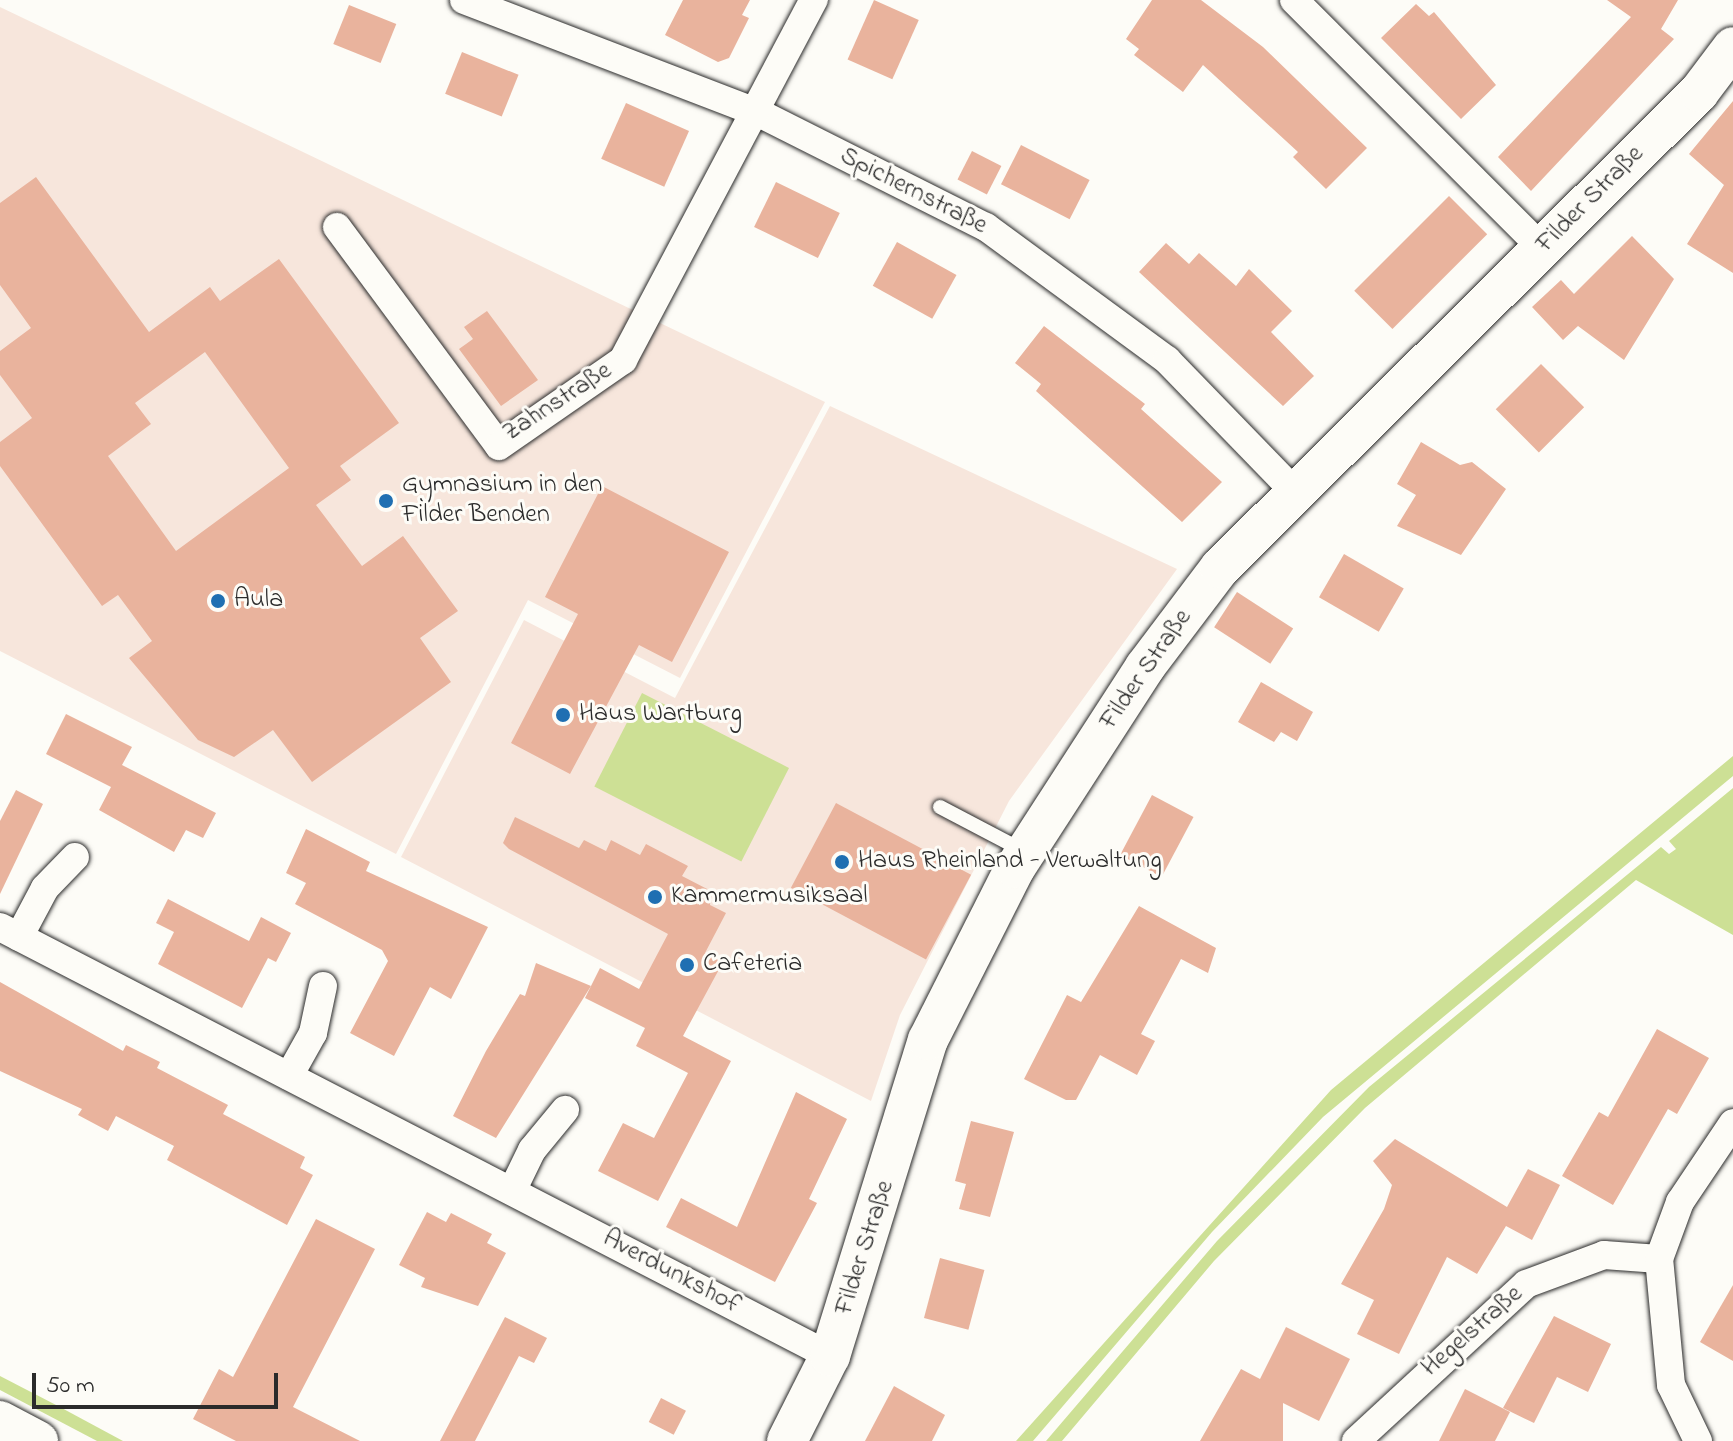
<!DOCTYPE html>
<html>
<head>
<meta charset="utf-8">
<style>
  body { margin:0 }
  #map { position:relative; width:1733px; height:1441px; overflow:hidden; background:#fdfcf7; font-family:"Indie Flower",sans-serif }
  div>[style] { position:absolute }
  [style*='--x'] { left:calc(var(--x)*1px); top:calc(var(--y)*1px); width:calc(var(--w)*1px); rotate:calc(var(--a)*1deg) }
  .built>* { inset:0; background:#f7e6dc }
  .green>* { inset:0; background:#cde095; transform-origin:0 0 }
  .building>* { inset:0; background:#e9b39d; transform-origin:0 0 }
  .roads { filter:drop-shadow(0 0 2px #2b2b2b) drop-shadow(0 0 2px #2b2b2b) }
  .lane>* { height:14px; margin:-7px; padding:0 7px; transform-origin:7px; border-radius:7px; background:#fdfcf7 }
  .street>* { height:28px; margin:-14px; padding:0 14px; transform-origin:14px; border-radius:14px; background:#fdfcf7 }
  .secondary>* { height:40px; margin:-20px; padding:0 20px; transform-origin:20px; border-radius:20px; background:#fdfcf7 }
  .dots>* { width:22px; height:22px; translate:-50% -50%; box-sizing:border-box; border:4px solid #fdfcf7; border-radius:50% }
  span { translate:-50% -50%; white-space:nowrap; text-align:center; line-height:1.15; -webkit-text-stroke:6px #fdfcf7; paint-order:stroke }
  .street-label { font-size:26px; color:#2b2b2b }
  .poi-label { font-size:26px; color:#2b2b2b }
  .left { translate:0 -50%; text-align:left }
  .scale { position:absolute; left:32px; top:1373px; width:246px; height:36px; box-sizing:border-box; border:4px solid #2b2b2b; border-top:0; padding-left:10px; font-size:24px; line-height:28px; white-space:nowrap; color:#2b2b2b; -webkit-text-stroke:6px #fdfcf7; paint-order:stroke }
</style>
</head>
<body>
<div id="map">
  <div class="built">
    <div style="clip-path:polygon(0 7px,825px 402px,680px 678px,528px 600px,396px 854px,0 651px)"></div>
    <div style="clip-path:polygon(830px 406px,1177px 569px,1009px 801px,900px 1015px,871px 1101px,401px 857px,524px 620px,675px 698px)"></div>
  </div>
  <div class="green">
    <div style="left:642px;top:693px;width:165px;height:105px;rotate:27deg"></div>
    <div style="clip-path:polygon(1733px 756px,1733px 776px,1323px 1117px,1212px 1232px,1033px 1441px,1016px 1441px,1331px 1090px)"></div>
    <div style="clip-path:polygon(1733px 788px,1733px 935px,1636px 880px,1365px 1108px,1214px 1261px,1062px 1441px,1046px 1441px,1217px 1241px,1369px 1087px,1661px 847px,1669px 854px,1676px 849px,1669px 841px)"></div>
    <div style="clip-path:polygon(0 1376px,58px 1406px,123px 1441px,97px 1441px,0 1390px)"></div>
  </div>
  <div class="building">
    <div style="clip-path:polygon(683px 0,750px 0,742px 15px,749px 18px,729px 58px,718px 62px,665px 35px)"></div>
    <div style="left:874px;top:0;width:49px;height:65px;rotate:24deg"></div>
    <div style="clip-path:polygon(1152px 0,1201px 0,1263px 47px,1367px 148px,1326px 189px,1293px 157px,1298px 152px,1203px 65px,1183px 92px,1134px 55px,1139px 49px,1126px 39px)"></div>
    <div style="clip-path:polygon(1607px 0,1678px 0,1661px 29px,1674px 39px,1531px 191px,1498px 157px,1631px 17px)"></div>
    <div style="clip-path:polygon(1416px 4px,1429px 16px,1434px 12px,1496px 85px,1461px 119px,1381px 38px)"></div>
    <div style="left:349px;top:5px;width:51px;height:42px;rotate:22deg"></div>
    <div style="left:462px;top:52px;width:61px;height:45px;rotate:22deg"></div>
    <div style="clip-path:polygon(1733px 101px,1733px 273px,1687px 244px,1724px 185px,1689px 154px)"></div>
    <div style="left:626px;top:103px;width:69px;height:61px;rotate:24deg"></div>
    <div style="left:1021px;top:145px;width:77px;height:44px;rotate:27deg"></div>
    <div style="left:972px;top:151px;width:33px;height:32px;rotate:27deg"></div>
    <div style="clip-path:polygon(evenodd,36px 177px,149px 332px,210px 287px,220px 301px,279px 259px,399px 423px,340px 466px,351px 480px,316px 505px,362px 566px,403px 536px,458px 611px,420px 638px,451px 682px,312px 782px,273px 730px,234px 757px,198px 740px,129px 658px,152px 641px,118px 595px,102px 606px,0 466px,0 442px,32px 418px,0 375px,0 351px,31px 328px,0 285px,0 203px,36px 177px,205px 352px,289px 468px,176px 551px,108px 456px,151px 424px,135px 403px,205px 352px)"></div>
    <div style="left:776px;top:182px;width:71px;height:50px;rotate:26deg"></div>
    <div style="left:1449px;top:196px;width:54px;height:134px;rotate:45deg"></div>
    <div style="clip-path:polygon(1632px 236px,1674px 279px,1624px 360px,1578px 326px,1563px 340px,1532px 307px,1561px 280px,1574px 294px)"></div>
    <div style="left:897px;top:242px;width:68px;height:50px;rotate:29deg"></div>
    <div style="clip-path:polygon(1166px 243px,1189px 264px,1199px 253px,1236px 286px,1249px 269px,1292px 311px,1271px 332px,1314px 376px,1283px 406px,1139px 272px)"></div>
    <div style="clip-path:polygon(487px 311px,538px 380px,501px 406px,459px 349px,473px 339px,464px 327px)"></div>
    <div style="clip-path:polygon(1044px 326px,1145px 404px,1141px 409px,1222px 482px,1182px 522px,1036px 391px,1041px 384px,1015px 363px)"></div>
    <div style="left:1541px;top:364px;width:61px;height:64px;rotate:45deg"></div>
    <div style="clip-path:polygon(1421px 442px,1460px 465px,1472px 462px,1506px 489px,1461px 555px,1397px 526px,1416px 495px,1397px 484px)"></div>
    <div style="clip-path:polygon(602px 486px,729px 552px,672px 662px,639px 645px,570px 774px,511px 743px,578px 614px,545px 597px)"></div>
    <div style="left:1344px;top:554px;width:69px;height:50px;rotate:30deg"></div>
    <div style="left:1237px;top:592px;width:67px;height:42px;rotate:33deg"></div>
    <div style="clip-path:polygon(1261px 682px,1313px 712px,1297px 741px,1281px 732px,1274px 742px,1238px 722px)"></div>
    <div style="clip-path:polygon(66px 714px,132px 747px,122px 765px,216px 813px,203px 838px,186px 830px,174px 852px,99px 810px,111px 787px,46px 754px)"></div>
    <div style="clip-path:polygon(16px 790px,43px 804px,0 894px,0 821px)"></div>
    <div style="left:1152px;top:795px;width:47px;height:68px;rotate:28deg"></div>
    <div style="left:836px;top:803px;width:153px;height:96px;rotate:28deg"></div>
    <div style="clip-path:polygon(515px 817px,579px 848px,584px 840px,606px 851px,611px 840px,640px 855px,646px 844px,688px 866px,682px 876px,711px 891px,710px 905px,726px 913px,705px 953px,723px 962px,683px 1036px,731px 1061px,658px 1201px,598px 1171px,623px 1123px,654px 1138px,688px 1073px,636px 1046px,645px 1028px,585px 998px,600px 968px,639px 989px,668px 934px,509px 849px,503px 843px)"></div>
    <div style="clip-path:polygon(306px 829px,370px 862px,366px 871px,488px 927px,451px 999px,430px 987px,394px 1056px,350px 1033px,388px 961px,382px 950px,295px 904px,306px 883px,286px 873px)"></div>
    <div style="clip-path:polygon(168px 899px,249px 941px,261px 917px,291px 933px,276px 962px,268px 958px,242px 1008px,158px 964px,174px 932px,156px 923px)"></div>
    <div style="clip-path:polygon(1139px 906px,1216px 948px,1208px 973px,1181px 959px,1141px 1034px,1155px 1041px,1137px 1075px,1100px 1055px,1076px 1100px,1066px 1100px,1024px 1079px,1067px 995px,1081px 1002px)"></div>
    <div style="clip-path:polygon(536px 963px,591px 986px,496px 1138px,453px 1116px,486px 1051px,520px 994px,525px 996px)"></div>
    <div style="clip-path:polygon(0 982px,123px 1051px,126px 1045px,160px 1062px,157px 1068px,228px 1105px,223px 1114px,305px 1157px,300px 1168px,313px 1175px,287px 1225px,167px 1160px,174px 1146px,116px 1116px,108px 1131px,78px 1115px,82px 1109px,0 1071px)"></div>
    <div style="clip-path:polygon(1657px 1029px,1709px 1058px,1677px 1114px,1668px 1109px,1613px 1205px,1562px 1176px,1599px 1112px,1608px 1117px)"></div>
    <div style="clip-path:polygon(796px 1092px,847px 1119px,809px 1199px,817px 1203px,775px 1282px,666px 1227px,681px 1198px,737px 1227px)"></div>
    <div style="clip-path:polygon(971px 1121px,1014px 1132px,990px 1217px,959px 1209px,966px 1184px,955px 1181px)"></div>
    <div style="clip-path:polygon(1395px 1139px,1507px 1207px,1528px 1169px,1560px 1185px,1532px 1240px,1506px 1226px,1477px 1274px,1447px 1257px,1399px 1354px,1357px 1334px,1374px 1300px,1341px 1284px,1384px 1209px,1392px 1185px,1373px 1161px)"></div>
    <div style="clip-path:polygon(427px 1212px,446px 1222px,451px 1213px,492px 1234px,487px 1243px,506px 1253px,478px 1306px,421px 1287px,425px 1278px,399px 1265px)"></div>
    <div style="clip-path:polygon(316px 1219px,375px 1249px,293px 1407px,360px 1441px,236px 1441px,193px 1419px,219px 1369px,233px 1377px)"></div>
    <div style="left:940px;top:1258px;width:46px;height:62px;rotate:15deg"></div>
    <div style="clip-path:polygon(1733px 1285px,1733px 1361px,1700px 1342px)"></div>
    <div style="clip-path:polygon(1554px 1316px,1611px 1344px,1588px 1392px,1557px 1377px,1534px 1423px,1503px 1408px)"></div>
    <div style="clip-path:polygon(505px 1317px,547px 1338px,534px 1363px,519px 1356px,475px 1441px,440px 1441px)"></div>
    <div style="clip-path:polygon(1286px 1327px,1350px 1359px,1319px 1421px,1283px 1403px,1283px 1441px,1200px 1441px,1241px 1369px,1260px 1379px)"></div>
    <div style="clip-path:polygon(894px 1386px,945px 1415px,932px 1441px,865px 1441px)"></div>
    <div style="clip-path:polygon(1465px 1389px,1510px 1412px,1495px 1441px,1439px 1441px)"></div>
    <div style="left:661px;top:1398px;width:28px;height:27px;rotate:27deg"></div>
  </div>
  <div class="roads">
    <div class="lane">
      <div style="--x:940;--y:807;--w:93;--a:27.7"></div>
    </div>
    <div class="street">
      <div style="--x:464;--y:0;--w:316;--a:21"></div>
      <div style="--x:759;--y:113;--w:254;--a:26.7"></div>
      <div style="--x:986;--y:227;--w:225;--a:36.3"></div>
      <div style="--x:1167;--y:360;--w:184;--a:45.9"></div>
      <div style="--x:1294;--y:0;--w:352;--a:45"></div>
      <div style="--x:337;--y:227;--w:272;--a:53.5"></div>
      <div style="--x:499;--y:446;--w:151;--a:-34.7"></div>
      <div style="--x:623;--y:360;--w:408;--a:-62.1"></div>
      <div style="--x:0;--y:927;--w:934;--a:27.33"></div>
      <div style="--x:19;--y:937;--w:55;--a:-62"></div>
      <div style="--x:45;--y:888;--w:43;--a:-45.9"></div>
      <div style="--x:289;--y:1076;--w:49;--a:-60.8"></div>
      <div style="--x:313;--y:1033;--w:48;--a:-78"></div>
      <div style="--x:512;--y:1191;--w:46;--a:-64"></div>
      <div style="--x:532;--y:1150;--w:52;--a:-50.5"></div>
      <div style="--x:1356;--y:1441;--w:231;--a:-42.7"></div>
      <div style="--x:1526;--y:1284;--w:83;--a:-20.4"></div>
      <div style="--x:1604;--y:1255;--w:55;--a:4.2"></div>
      <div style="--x:1698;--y:1441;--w:62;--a:-115.7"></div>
      <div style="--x:1671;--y:1385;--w:127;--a:-95.4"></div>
      <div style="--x:1659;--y:1259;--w:61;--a:-69.8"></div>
      <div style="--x:1680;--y:1202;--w:95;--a:-56.1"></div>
    </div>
    <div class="secondary">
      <div style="--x:0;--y:1421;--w:43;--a:27.8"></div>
      <div style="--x:787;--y:1441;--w:95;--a:-63.2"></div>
      <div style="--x:830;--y:1356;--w:331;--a:-72.8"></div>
      <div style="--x:928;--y:1040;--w:193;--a:-63.2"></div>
      <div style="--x:1015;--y:868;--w:239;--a:-57.1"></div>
      <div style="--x:1145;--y:667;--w:124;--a:-52.9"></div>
      <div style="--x:1220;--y:568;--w:675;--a:-44.82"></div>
      <div style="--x:1699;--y:92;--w:56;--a:-52.9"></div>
    </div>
  </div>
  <div class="dots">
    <div style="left:386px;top:501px;background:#1f6fb2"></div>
    <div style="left:218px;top:601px;background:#1f6fb2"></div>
    <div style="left:563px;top:715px;background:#1f6fb2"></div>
    <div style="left:842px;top:862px;background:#1f6fb2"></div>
    <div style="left:655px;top:897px;background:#1f6fb2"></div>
    <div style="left:687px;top:965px;background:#1f6fb2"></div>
  </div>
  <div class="street-label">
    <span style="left:913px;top:192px;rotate:27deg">Spichernstraße</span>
    <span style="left:1591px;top:200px;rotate:-45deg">Filder Straße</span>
    <span style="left:558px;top:403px;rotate:-33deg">Zahnstraße</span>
    <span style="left:1147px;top:670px;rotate:-55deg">Filder Straße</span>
    <span style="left:866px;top:1248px;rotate:-72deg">Filder Straße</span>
    <span style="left:671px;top:1273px;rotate:28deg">Averdunkshof</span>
    <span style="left:1473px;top:1332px;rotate:-41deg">Hegelstraße</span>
  </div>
  <div class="poi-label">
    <span class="left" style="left:402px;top:501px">Gymnasium in den<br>Filder Benden</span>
    <span class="left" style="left:234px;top:601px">Aula</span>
    <span class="left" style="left:579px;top:715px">Haus Wartburg</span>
    <span class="left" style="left:858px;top:862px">Haus Rheinland - Verwaltung</span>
    <span class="left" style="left:671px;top:897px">Kammermusiksaal</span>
    <span class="left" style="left:703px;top:965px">Cafeteria</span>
  </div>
  <div class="scale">50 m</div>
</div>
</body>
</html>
